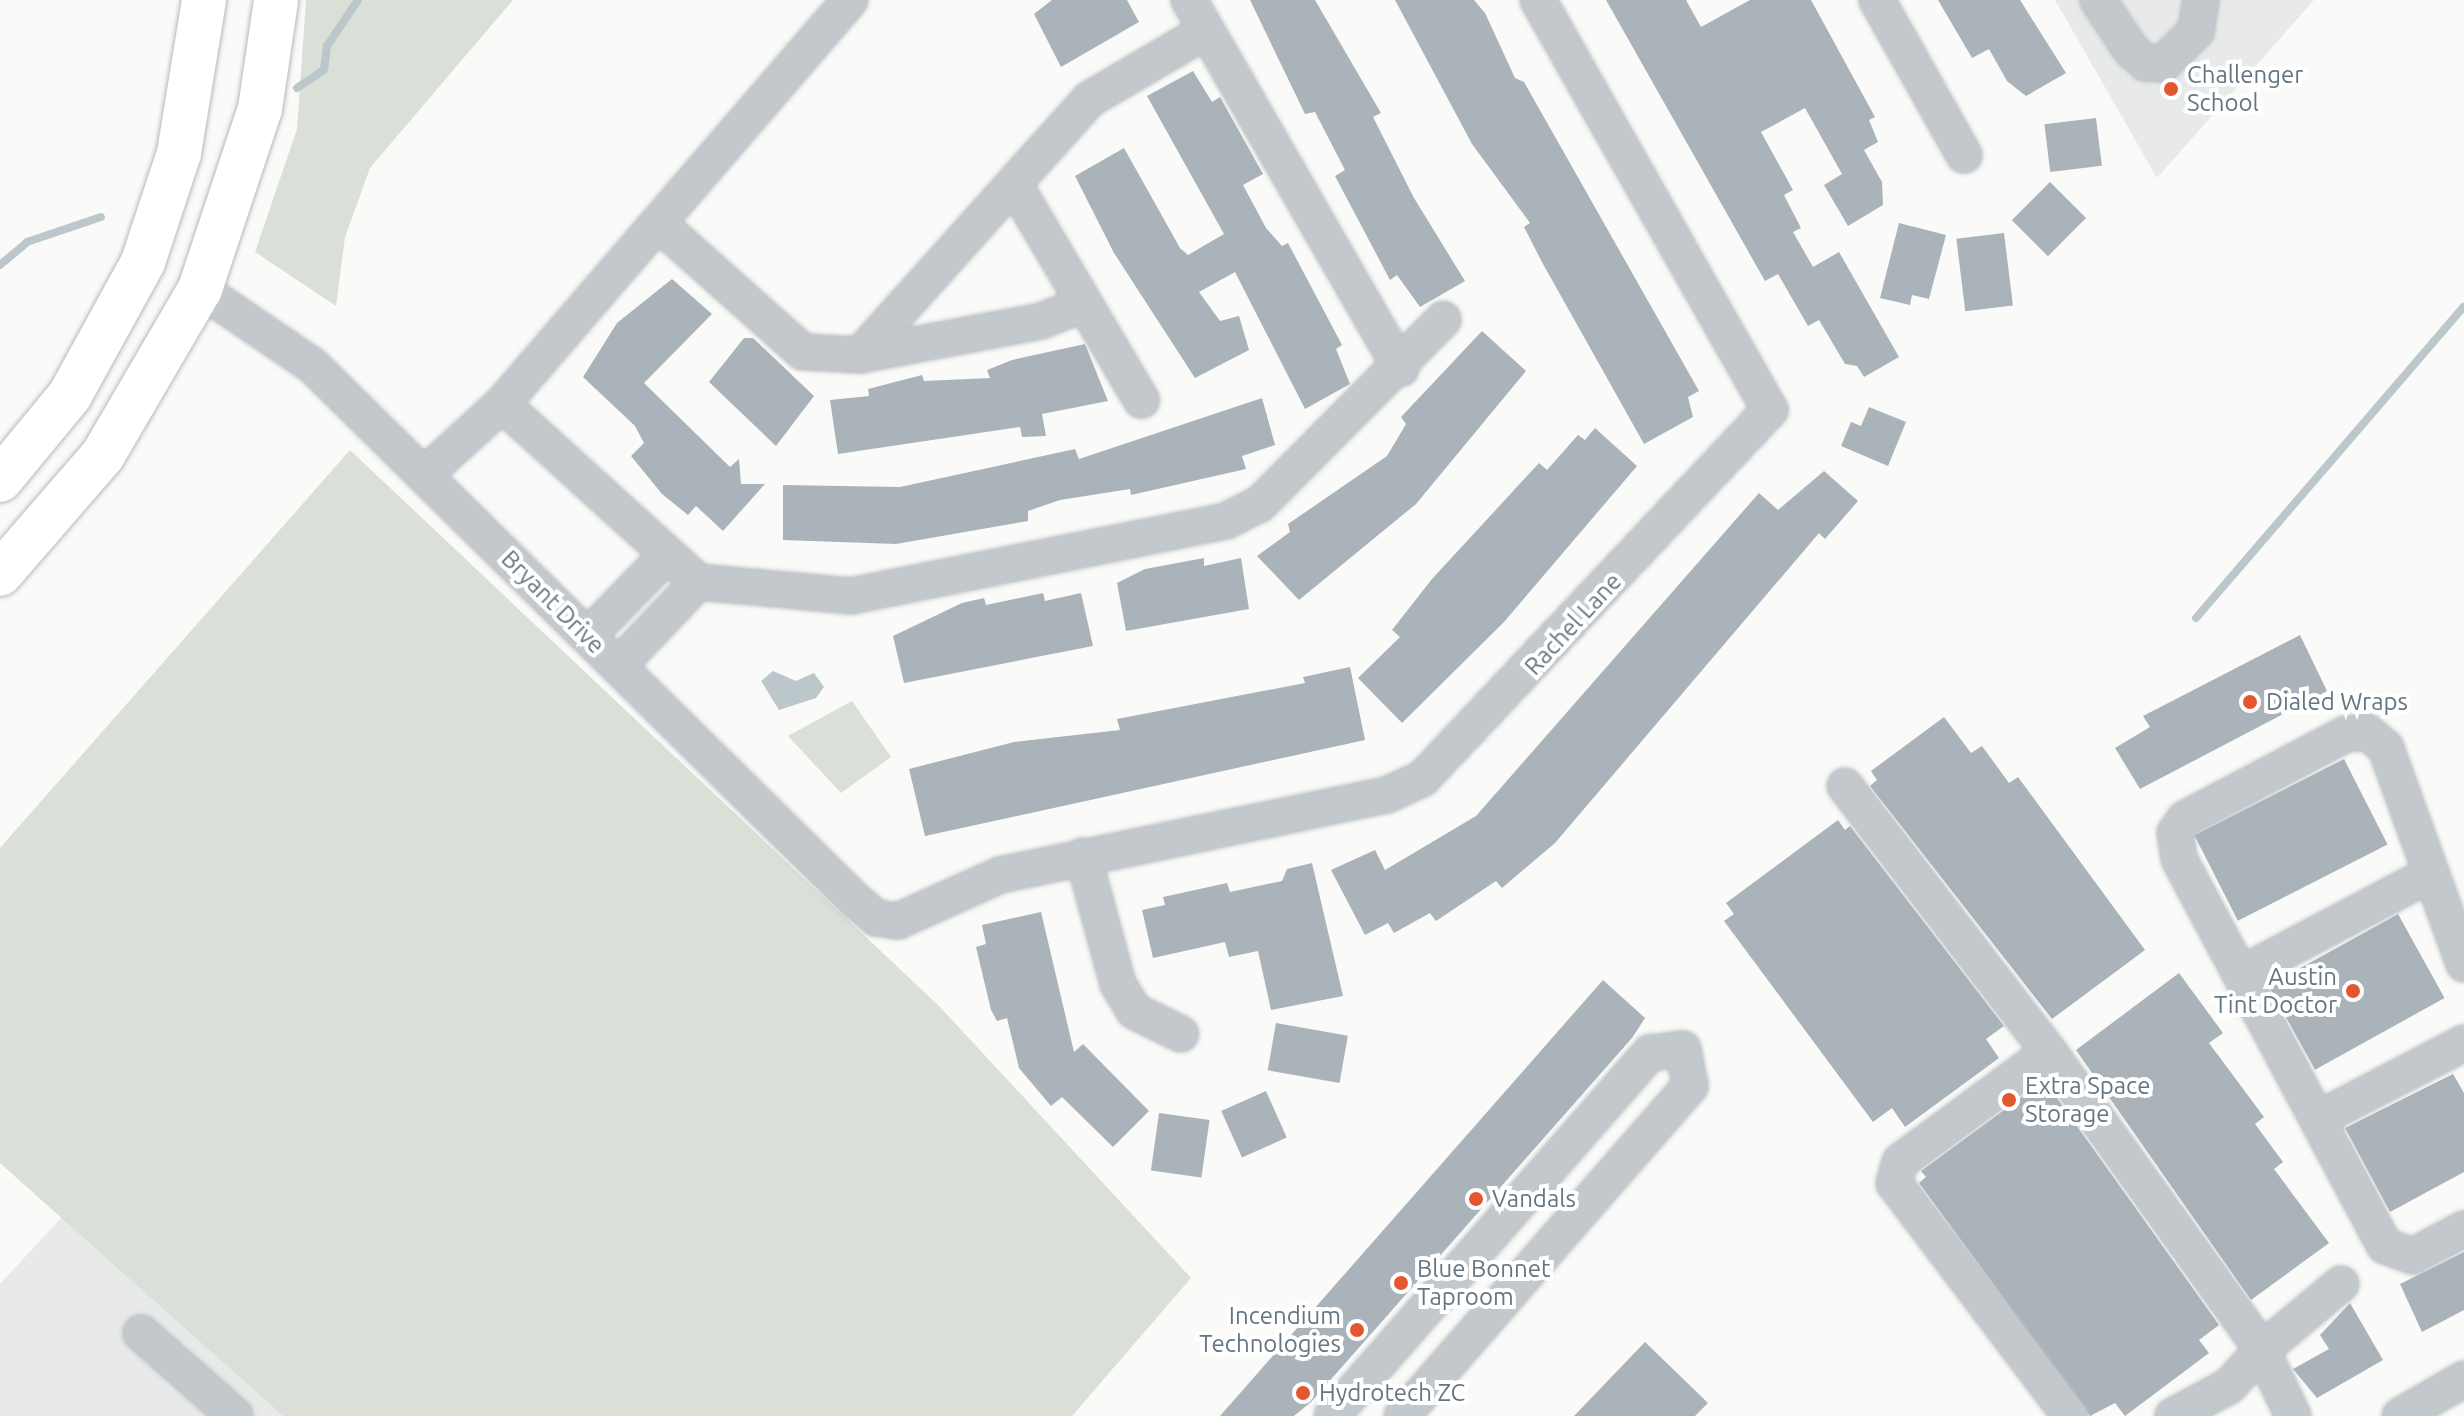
<!DOCTYPE html>
<html>
<head>
<meta charset="utf-8">
<style>
  body { margin:0 }
  #map { position:relative; width:2464px; height:1416px; overflow:hidden; background:#fafaf8; font-family:Ubuntu,sans-serif }
  div>[style] { position:absolute }
  [style*='--x'] { left:calc(var(--x)*1px); top:calc(var(--y)*1px); width:calc(var(--w)*1px); rotate:calc(var(--a)*1deg) }
  .built>* { inset:0; background:#e8e9e9 }
  .green>* { inset:0; background:#dadfd7 }
  .water>* { inset:0; background:#bbc7cb }
  .stream>* { height:8px; margin:-4px; padding:0 4px; transform-origin:4px; border-radius:4px; background:#bbc7cb }
  .building>* { inset:0; background:#aab3b9; transform-origin:0 0 }
  .roads { filter:drop-shadow(0 0 2px #b5babe) drop-shadow(0 0 2px #b5babe) }
  .minor>* { height:34px; margin:-17px; padding:0 17px; transform-origin:17px; border-radius:17px; background:#c3c8cc }
  .major>* { height:44px; margin:-22px; padding:0 22px; transform-origin:22px; border-radius:22px; background:#fff }
  .dots>* { width:22px; height:22px; translate:-50% -50%; box-sizing:border-box; border:4px solid #fff; border-radius:50% }
  span { translate:-50% -50%; white-space:nowrap; text-align:center; line-height:1.15; -webkit-text-stroke:8px #fff; paint-order:stroke }
  .poi-label { font-size:24px; color:#657683 }
  .left { translate:0 -50%; text-align:left }
  .right { translate:-100% -50%; text-align:right }
  .street-label { font-size:24px; color:#657683 }
</style>
</head>
<body>
<div id="map">
  <div class="built">
    <div style="clip-path:polygon(2055px 0,2314px 0,2157px 178px)"></div>
    <div style="clip-path:polygon(62px 1217px,283px 1416px,0 1416px,0 1284px)"></div>
  </div>
  <div class="green">
    <div style="clip-path:polygon(306px 0,513px 0,370px 168px,345px 237px,336px 306px,255px 252px,297px 129px)"></div>
    <div style="clip-path:polygon(350px 450px,939px 1006px,1191px 1278px,1072px 1416px,283px 1416px,0 1163px,0 848px)"></div>
    <div style="clip-path:polygon(852px 701px,891px 757px,841px 793px,788px 736px)"></div>
  </div>
  <div class="water">
    <div style="clip-path:polygon(773px 671px,796px 681px,814px 673px,824px 687px,816px 698px,779px 710px,761px 681px)"></div>
  </div>
  <div class="stream">
    <div style="--x:297;--y:88;--w:32;--a:-34"></div>
    <div style="--x:324;--y:70;--w:24;--a:-83"></div>
    <div style="--x:327;--y:46;--w:55;--a:-56"></div>
    <div style="--x:0;--y:265;--w:35;--a:-40"></div>
    <div style="--x:27;--y:242;--w:78;--a:-18.7"></div>
    <div style="--x:2196;--y:618;--w:411;--a:-49.3"></div>
  </div>
  <div class="building">
    <div style="clip-path:polygon(1052px 0,1127px 0,1139px 22px,1061px 67px,1034px 14px)"></div>
    <div style="clip-path:polygon(1250px 0,1315px 0,1381px 113px,1373px 117px,1414px 198px,1465px 281px,1420px 307px,1397px 275px,1390px 280px,1335px 176px,1345px 170px,1315px 112px,1305px 114px)"></div>
    <div style="clip-path:polygon(1395px 0,1474px 0,1485px 13px,1515px 78px,1524px 82px,1699px 391px,1688px 397px,1693px 417px,1644px 444px,1543px 264px,1524px 227px,1530px 223px,1472px 144px)"></div>
    <div style="clip-path:polygon(1606px 0,1686px 0,1701px 27px,1750px 0,1811px 0,1875px 117px,1869px 120px,1878px 142px,1864px 150px,1882px 182px,1883px 205px,1848px 226px,1824px 185px,1842px 174px,1805px 108px,1761px 132px,1793px 190px,1784px 195px,1801px 228px,1793px 232px,1813px 267px,1839px 252px,1899px 357px,1864px 377px,1857px 366px,1845px 364px,1819px 320px,1808px 326px,1778px 274px,1765px 281px)"></div>
    <div style="clip-path:polygon(1938px 0,2020px 0,2066px 73px,2026px 96px,2007px 81px,1989px 49px,1972px 58px)"></div>
    <div style="clip-path:polygon(1193px 71px,1212px 102px,1220px 97px,1263px 174px,1243px 185px,1266px 228px,1282px 246px,1288px 243px,1342px 345px,1336px 349px,1350px 384px,1305px 409px,1235px 272px,1199px 292px,1220px 321px,1239px 316px,1249px 350px,1195px 378px,1114px 253px,1075px 176px,1124px 148px,1180px 248px,1188px 255px,1224px 234px,1147px 96px)"></div>
    <div style="left:2096px;top:118px;width:48px;height:52px;rotate:83deg"></div>
    <div style="left:2050px;top:182px;width:51px;height:54px;rotate:45deg"></div>
    <div style="clip-path:polygon(1899px 223px,1946px 235px,1929px 299px,1912px 295px,1910px 305px,1880px 298px)"></div>
    <div style="left:2004px;top:233px;width:73px;height:48px;rotate:83deg"></div>
    <div style="clip-path:polygon(672px 279px,712px 314px,644px 383px,730px 467px,739px 459px,741px 484px,765px 484px,723px 531px,696px 506px,688px 515px,662px 494px,631px 456px,644px 443px,635px 426px,583px 377px,617px 323px)"></div>
    <div style="clip-path:polygon(1482px 331px,1526px 371px,1416px 504px,1299px 600px,1257px 556px,1290px 532px,1288px 524px,1387px 456px,1406px 424px,1401px 417px)"></div>
    <div style="clip-path:polygon(744px 338px,753px 338px,814px 396px,776px 446px,709px 382px)"></div>
    <div style="clip-path:polygon(1085px 344px,1108px 401px,1042px 414px,1046px 436px,1022px 437px,1020px 427px,838px 454px,830px 400px,869px 396px,868px 389px,922px 375px,924px 381px,990px 378px,987px 370px,1012px 360px)"></div>
    <div style="clip-path:polygon(1262px 398px,1275px 445px,1242px 456px,1246px 469px,1131px 495px,1130px 489px,1060px 500px,1028px 511px,1028px 521px,896px 544px,783px 540px,783px 485px,900px 487px,1075px 449px,1079px 459px)"></div>
    <div style="clip-path:polygon(1869px 407px,1906px 422px,1888px 466px,1841px 446px,1851px 422px,1861px 426px)"></div>
    <div style="clip-path:polygon(1595px 428px,1637px 466px,1504px 622px,1402px 723px,1358px 678px,1400px 637px,1392px 630px,1432px 579px,1539px 463px,1547px 470px,1578px 435px,1585px 440px)"></div>
    <div style="clip-path:polygon(1824px 471px,1858px 501px,1825px 539px,1819px 533px,1555px 843px,1502px 888px,1496px 881px,1436px 921px,1430px 913px,1394px 933px,1388px 923px,1365px 935px,1331px 870px,1375px 850px,1385px 870px,1476px 816px,1759px 493px,1778px 510px)"></div>
    <div style="clip-path:polygon(1204px 558px,1204px 566px,1241px 558px,1249px 609px,1126px 631px,1117px 583px,1145px 569px)"></div>
    <div style="clip-path:polygon(1043px 593px,1045px 601px,1081px 593px,1093px 646px,904px 683px,893px 636px,962px 603px,984px 598px,986px 605px)"></div>
    <div style="clip-path:polygon(2300px 635px,2327px 691px,2140px 789px,2115px 748px,2150px 727px,2143px 716px)"></div>
    <div style="clip-path:polygon(1350px 667px,1365px 740px,925px 836px,909px 769px,1014px 742px,1120px 730px,1117px 719px,1305px 683px,1303px 677px)"></div>
    <div style="clip-path:polygon(1944px 717px,1971px 753px,1982px 746px,2009px 783px,2018px 777px,2145px 950px,2052px 1019px,1870px 786px,1877px 780px,1871px 771px)"></div>
    <div style="left:2344px;top:759px;width:96px;height:168px;rotate:63deg"></div>
    <div style="clip-path:polygon(1838px 820px,1845px 830px,1850px 826px,2004px 1026px,1986px 1039px,1999px 1058px,1905px 1127px,1892px 1108px,1873px 1122px,1724px 921px,1734px 914px,1726px 903px)"></div>
    <div style="clip-path:polygon(1312px 863px,1343px 996px,1271px 1010px,1258px 951px,1229px 957px,1225px 942px,1153px 958px,1142px 910px,1165px 905px,1163px 897px,1227px 883px,1230px 892px,1282px 881px,1287px 869px)"></div>
    <div style="clip-path:polygon(1041px 912px,1074px 1052px,1083px 1044px,1149px 1111px,1113px 1147px,1062px 1097px,1051px 1106px,1019px 1068px,1007px 1018px,997px 1021px,991px 1010px,976px 947px,986px 944px,982px 925px)"></div>
    <div style="left:2398px;top:914px;width:96px;height:148px;rotate:61deg"></div>
    <div style="clip-path:polygon(2179px 973px,2223px 1033px,2209px 1043px,2264px 1117px,2255px 1124px,2283px 1162px,2274px 1169px,2329px 1243px,2251px 1300px,2076px 1050px)"></div>
    <div style="clip-path:polygon(1603px 980px,1645px 1018px,1632px 1038px,1311px 1402px,1294px 1416px,1220px 1416px)"></div>
    <div style="left:1276px;top:1023px;width:73px;height:48px;rotate:10deg"></div>
    <div style="clip-path:polygon(2453px 1074px,2464px 1093px,2464px 1172px,2390px 1212px,2345px 1128px)"></div>
    <div style="clip-path:polygon(2049px 1087px,2219px 1325px,2199px 1340px,2209px 1353px,2125px 1416px,2115px 1403px,2090px 1416px,1919px 1183px,1926px 1177px,1921px 1171px,2034px 1088px)"></div>
    <div style="left:1266px;top:1091px;width:51px;height:49px;rotate:66deg"></div>
    <div style="left:1159px;top:1113px;width:51px;height:58px;rotate:8deg"></div>
    <div style="clip-path:polygon(2464px 1252px,2464px 1310px,2422px 1332px,2400px 1284px)"></div>
    <div style="clip-path:polygon(2350px 1303px,2383px 1360px,2317px 1398px,2293px 1369px,2329px 1349px,2320px 1335px)"></div>
    <div style="clip-path:polygon(1645px 1342px,1708px 1403px,1695px 1416px,1574px 1416px)"></div>
  </div>
  <div class="roads">
    <div class="minor">
      <div style="--x:1189;--y:0;--w:425;--a:60.1"></div>
      <div style="--x:1877;--y:0;--w:178;--a:60.7"></div>
      <div style="--x:2098;--y:0;--w:60;--a:56.6"></div>
      <div style="--x:2131;--y:50;--w:20;--a:41"></div>
      <div style="--x:2146;--y:63;--w:17;--a:3"></div>
      <div style="--x:2163;--y:64;--w:47;--a:-45"></div>
      <div style="--x:2196;--y:31;--w:31;--a:-81"></div>
      <div style="--x:1014;--y:184;--w:251;--a:59.5"></div>
      <div style="--x:658;--y:223;--w:194;--a:41.7"></div>
      <div style="--x:803;--y:352;--w:57;--a:3"></div>
      <div style="--x:860;--y:355;--w:344;--a:-48.1"></div>
      <div style="--x:1090;--y:99;--w:134;--a:-30.4"></div>
      <div style="--x:200;--y:289;--w:135;--a:34.2"></div>
      <div style="--x:312;--y:365;--w:764;--a:44.58"></div>
      <div style="--x:856;--y:901;--w:26;--a:40"></div>
      <div style="--x:876;--y:918;--w:22;--a:8"></div>
      <div style="--x:898;--y:921;--w:112;--a:-24.3"></div>
      <div style="--x:1000;--y:875;--w:395;--a:-11.7"></div>
      <div style="--x:1387;--y:795;--w:40;--a:-25"></div>
      <div style="--x:1423;--y:778;--w:506;--a:-46.68"></div>
      <div style="--x:1770;--y:410;--w:471;--a:-119.5"></div>
      <div style="--x:860;--y:355;--w:184;--a:-10.6"></div>
      <div style="--x:1041;--y:321;--w:46;--a:-21.6"></div>
      <div style="--x:502;--y:404;--w:265;--a:42.2"></div>
      <div style="--x:698;--y:582;--w:154;--a:5.2"></div>
      <div style="--x:851;--y:596;--w:382;--a:-11.3"></div>
      <div style="--x:1226;--y:521;--w:38;--a:-27"></div>
      <div style="--x:1260;--y:504;--w:260;--a:-45.2"></div>
      <div style="--x:424;--y:475;--w:105;--a:-42.3"></div>
      <div style="--x:502;--y:404;--w:533;--a:-49.26"></div>
      <div style="--x:588;--y:636;--w:109;--a:-45.7"></div>
      <div style="--x:618;--y:666;--w:116;--a:-46.4"></div>
      <div style="--x:1845;--y:786;--w:335;--a:52.5"></div>
      <div style="--x:2049;--y:1052;--w:366;--a:54.4"></div>
      <div style="--x:2262;--y:1350;--w:49;--a:132.5"></div>
      <div style="--x:2229;--y:1386;--w:64;--a:151.8"></div>
      <div style="--x:1083;--y:856;--w:133;--a:74.7"></div>
      <div style="--x:1118;--y:984;--w:31;--a:59"></div>
      <div style="--x:1134;--y:1011;--w:52;--a:26.1"></div>
      <div style="--x:2464;--y:964;--w:230;--a:-109.9"></div>
      <div style="--x:2386;--y:748;--w:25;--a:-140"></div>
      <div style="--x:2367;--y:732;--w:21;--a:175"></div>
      <div style="--x:2346;--y:734;--w:182;--a:152.2"></div>
      <div style="--x:2185;--y:819;--w:17;--a:126"></div>
      <div style="--x:2175;--y:833;--w:26;--a:81"></div>
      <div style="--x:2179;--y:859;--w:438;--a:62"></div>
      <div style="--x:2385;--y:1246;--w:30;--a:20"></div>
      <div style="--x:2413;--y:1256;--w:58;--a:-27.9"></div>
      <div style="--x:2241;--y:974;--w:215;--a:-27.8"></div>
      <div style="--x:2049;--y:1052;--w:185;--a:143.6"></div>
      <div style="--x:1900;--y:1162;--w:22;--a:106"></div>
      <div style="--x:1894;--y:1183;--w:292;--a:52.9"></div>
      <div style="--x:2318;--y:1119;--w:165;--a:-27.5"></div>
      <div style="--x:141;--y:1333;--w:125;--a:41.4"></div>
      <div style="--x:1332;--y:1416;--w:483;--a:-48.8"></div>
      <div style="--x:1650;--y:1053;--w:33;--a:-7"></div>
      <div style="--x:1683;--y:1049;--w:38;--a:79"></div>
      <div style="--x:1690;--y:1086;--w:438;--a:131.1"></div>
      <div style="--x:2293;--y:1416;--w:73;--a:-115.2"></div>
      <div style="--x:2262;--y:1350;--w:103;--a:-39.9"></div>
      <div style="--x:2400;--y:1416;--w:74;--a:-30"></div>
    </div>
    <div class="major">
      <div style="--x:0;--y:480;--w:110;--a:-50.5"></div>
      <div style="--x:70;--y:395;--w:152;--a:-61.2"></div>
      <div style="--x:143;--y:262;--w:115;--a:-71.7"></div>
      <div style="--x:179;--y:153;--w:155;--a:-80.7"></div>
      <div style="--x:0;--y:574;--w:157;--a:-49.1"></div>
      <div style="--x:103;--y:455;--w:192;--a:-59.7"></div>
      <div style="--x:200;--y:289;--w:190;--a:-71.6"></div>
      <div style="--x:260;--y:109;--w:110;--a:-81.6"></div>
    </div>
  </div>
  <div class="dots">
    <div style="left:2171px;top:89px;background:#e4572e"></div>
    <div style="left:2250px;top:702px;background:#e4572e"></div>
    <div style="left:2353px;top:991px;background:#e4572e"></div>
    <div style="left:2009px;top:1100px;background:#e4572e"></div>
    <div style="left:1476px;top:1199px;background:#e4572e"></div>
    <div style="left:1401px;top:1283px;background:#e4572e"></div>
    <div style="left:1357px;top:1330px;background:#e4572e"></div>
    <div style="left:1303px;top:1393px;background:#e4572e"></div>
  </div>
  <div class="poi-label">
    <span class="left" style="left:2187px;top:89px">Challenger<br>School</span>
    <span class="left" style="left:2266px;top:702px">Dialed Wraps</span>
    <span class="right" style="left:2337px;top:991px">Austin<br>Tint Doctor</span>
    <span class="left" style="left:2025px;top:1100px">Extra Space<br>Storage</span>
    <span class="left" style="left:1492px;top:1199px">Vandals</span>
    <span class="left" style="left:1417px;top:1283px">Blue Bonnet<br>Taproom</span>
    <span class="right" style="left:1341px;top:1330px">Incendium<br>Technologies</span>
    <span class="left" style="left:1319px;top:1393px">Hydrotech ZC</span>
  </div>
  <div class="street-label">
    <span style="left:553px;top:602px;rotate:45deg">Bryant Drive</span>
    <span style="left:1573px;top:624px;rotate:-47deg">Rachel Lane</span>
  </div>
</div>
</body>
</html>
